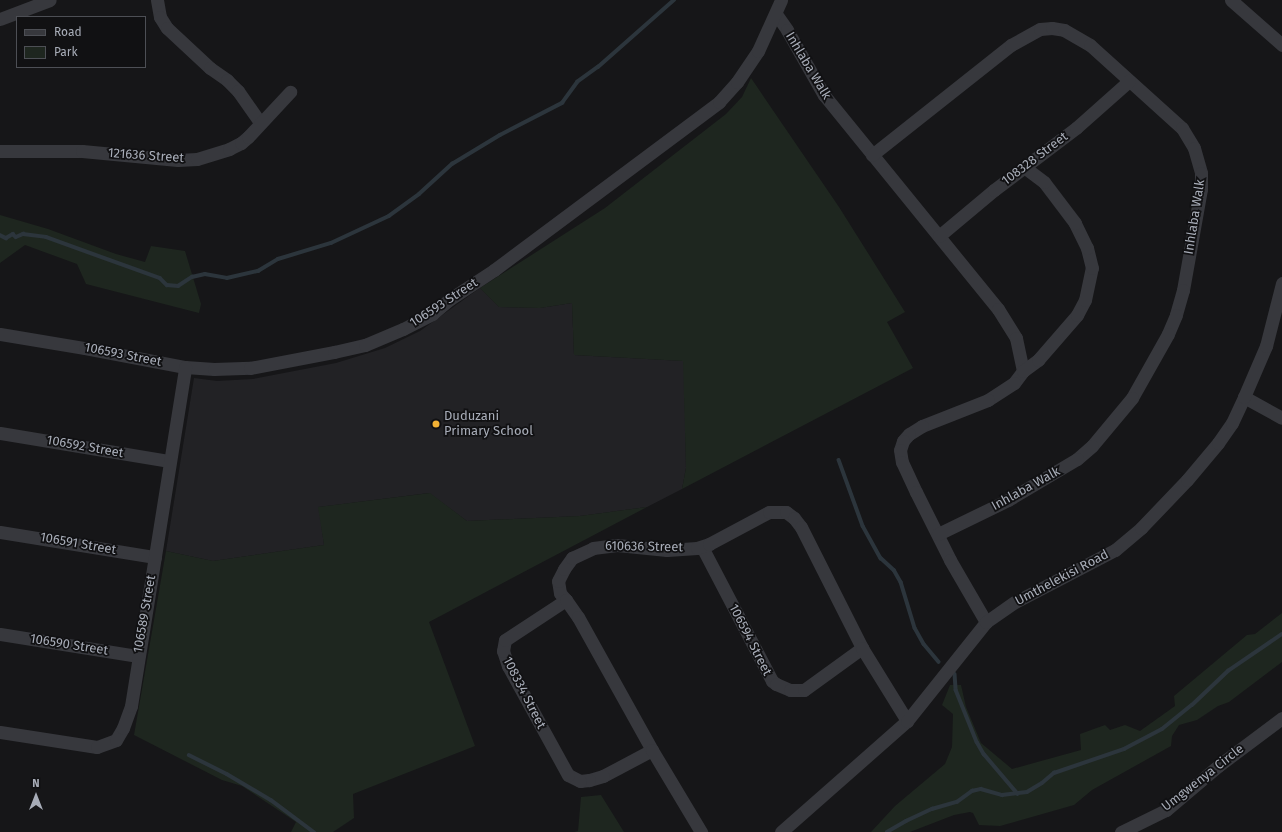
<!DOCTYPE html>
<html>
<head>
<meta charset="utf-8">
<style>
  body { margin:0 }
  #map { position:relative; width:1282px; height:832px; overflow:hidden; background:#161618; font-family:"Fira Sans",sans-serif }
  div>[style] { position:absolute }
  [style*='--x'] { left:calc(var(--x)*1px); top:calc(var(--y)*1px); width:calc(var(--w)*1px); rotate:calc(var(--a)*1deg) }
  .built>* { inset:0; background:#222225 }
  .green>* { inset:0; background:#1e261f }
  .stream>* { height:3.5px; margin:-1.75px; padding:0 1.75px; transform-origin:1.75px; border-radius:1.75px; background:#2c353c }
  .minor>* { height:13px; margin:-6.5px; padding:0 6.5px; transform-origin:6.5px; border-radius:6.5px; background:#37383d }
  .dots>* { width:11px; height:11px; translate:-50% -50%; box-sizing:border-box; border:2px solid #111113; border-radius:50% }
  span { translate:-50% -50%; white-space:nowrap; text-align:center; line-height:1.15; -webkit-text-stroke:3.5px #111113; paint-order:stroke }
  .street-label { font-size:13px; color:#a8adb8 }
  .poi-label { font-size:13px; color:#a8adb8 }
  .left { translate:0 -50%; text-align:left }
  .legend { position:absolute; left:16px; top:16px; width:130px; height:52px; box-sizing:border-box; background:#111113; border:1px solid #4d4f55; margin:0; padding:5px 7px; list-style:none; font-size:12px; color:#a8adb8 }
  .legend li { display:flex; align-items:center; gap:8px; height:20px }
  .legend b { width:20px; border:1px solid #4d4f55 }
  .north { position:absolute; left:16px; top:776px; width:40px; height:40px; -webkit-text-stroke:3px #111113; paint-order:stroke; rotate:0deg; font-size:11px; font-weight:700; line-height:16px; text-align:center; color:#a8adb8 }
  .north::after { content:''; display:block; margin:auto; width:14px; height:18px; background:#a8adb8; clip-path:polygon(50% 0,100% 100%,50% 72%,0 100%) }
</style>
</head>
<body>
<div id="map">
  <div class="built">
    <div style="clip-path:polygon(480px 288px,499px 307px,540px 308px,572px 303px,574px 355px,684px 361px,686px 468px,682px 489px,647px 507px,580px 516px,467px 521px,429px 493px,319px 507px,324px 545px,213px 561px,166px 551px,194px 378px,217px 381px,253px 379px,336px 363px,385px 348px,420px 331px)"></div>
  </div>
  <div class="green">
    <div style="clip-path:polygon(751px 78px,839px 207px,905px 312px,887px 322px,913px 368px,682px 489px,686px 468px,683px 361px,574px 355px,572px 303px,540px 308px,499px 307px,480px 288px,605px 208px,726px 114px,742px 97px)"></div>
    <div style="clip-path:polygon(0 215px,48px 229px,116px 254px,145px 262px,151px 246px,185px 251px,201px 304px,199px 313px,86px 284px,77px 264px,25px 245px,0 263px)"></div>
    <div style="clip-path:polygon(430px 493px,467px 521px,580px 516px,647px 507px,429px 622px,475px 746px,353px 794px,354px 818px,333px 832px,291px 832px,296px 822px,242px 786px,222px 780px,134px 735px,166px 551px,213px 561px,324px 545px,318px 507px)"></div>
    <div style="clip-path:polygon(1282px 613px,1282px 662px,1229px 702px,1218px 706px,1197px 720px,1179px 725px,1172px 736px,1171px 746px,1092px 790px,1074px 805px,1000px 826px,979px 825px,973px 813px,970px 812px,954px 815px,910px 832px,871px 832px,895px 806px,945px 764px,952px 747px,953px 714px,942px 705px,950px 685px,961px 685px,966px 707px,981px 743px,1012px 769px,1081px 750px,1080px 734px,1105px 725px,1110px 730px,1125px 725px,1140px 731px,1175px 706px,1174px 696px,1247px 635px,1255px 634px)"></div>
    <div style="clip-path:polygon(601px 795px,624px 832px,574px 832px,578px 831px,581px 797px)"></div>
  </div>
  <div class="stream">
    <div style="--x:0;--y:235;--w:7;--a:27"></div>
    <div style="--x:6;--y:238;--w:8;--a:-30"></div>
    <div style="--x:13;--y:234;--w:4;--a:45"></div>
    <div style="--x:16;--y:237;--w:8;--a:-23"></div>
    <div style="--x:23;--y:234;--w:23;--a:7"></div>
    <div style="--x:46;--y:237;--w:121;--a:19.8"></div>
    <div style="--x:160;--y:278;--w:10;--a:45"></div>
    <div style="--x:167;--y:285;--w:11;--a:5"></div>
    <div style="--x:178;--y:286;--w:17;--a:-33"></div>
    <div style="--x:192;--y:277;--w:13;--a:-13"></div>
    <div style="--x:205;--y:274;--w:22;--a:10"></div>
    <div style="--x:227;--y:278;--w:32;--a:-13"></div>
    <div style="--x:258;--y:271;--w:23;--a:-31"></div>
    <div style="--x:278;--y:259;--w:55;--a:-16.8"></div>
    <div style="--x:331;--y:243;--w:64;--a:-25"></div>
    <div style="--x:389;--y:216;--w:37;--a:-36"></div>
    <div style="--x:419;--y:194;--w:45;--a:-42.3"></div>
    <div style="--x:452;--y:164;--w:56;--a:-31.1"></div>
    <div style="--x:500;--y:135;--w:70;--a:-27.3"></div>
    <div style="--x:562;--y:103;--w:26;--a:-54"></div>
    <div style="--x:577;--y:82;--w:26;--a:-36"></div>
    <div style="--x:598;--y:67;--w:101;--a:-41.4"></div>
    <div style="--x:839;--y:460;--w:70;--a:70"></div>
    <div style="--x:863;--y:526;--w:37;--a:61"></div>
    <div style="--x:881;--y:558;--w:18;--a:43"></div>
    <div style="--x:894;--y:570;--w:14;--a:60"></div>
    <div style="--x:901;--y:582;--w:48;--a:73.1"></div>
    <div style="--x:915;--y:628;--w:18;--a:61"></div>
    <div style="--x:924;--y:644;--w:23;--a:50"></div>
    <div style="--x:955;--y:674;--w:16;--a:86"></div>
    <div style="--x:956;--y:690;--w:56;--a:68"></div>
    <div style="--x:977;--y:742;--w:14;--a:60"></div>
    <div style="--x:984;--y:754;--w:52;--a:49.6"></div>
    <div style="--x:189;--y:755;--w:42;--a:26.6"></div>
    <div style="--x:227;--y:774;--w:51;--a:30.6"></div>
    <div style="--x:271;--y:800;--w:54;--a:36.7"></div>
    <div style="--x:887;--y:832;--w:22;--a:-30"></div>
    <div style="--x:906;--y:821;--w:29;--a:-25"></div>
    <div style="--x:932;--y:809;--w:26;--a:-16"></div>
    <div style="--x:957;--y:802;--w:19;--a:-36"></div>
    <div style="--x:972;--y:791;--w:9;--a:-13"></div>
    <div style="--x:981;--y:789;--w:22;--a:16"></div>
    <div style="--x:1002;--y:795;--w:25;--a:-7"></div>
    <div style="--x:1027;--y:792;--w:17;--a:-31"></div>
    <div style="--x:1042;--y:783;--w:16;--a:-40"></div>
    <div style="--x:1054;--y:773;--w:74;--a:-18.9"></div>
    <div style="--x:1124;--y:749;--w:43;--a:-27.8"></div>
    <div style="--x:1162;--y:729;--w:38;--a:-39"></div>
    <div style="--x:1192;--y:705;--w:50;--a:-43.4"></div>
    <div style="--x:1228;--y:671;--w:65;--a:-34.4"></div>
  </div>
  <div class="minor">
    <div style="--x:157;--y:0;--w:17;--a:80"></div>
    <div style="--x:160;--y:17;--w:13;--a:58"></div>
    <div style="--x:167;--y:28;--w:59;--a:42.9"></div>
    <div style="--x:210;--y:68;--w:21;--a:35"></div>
    <div style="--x:227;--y:80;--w:16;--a:45"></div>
    <div style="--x:238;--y:91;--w:38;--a:55"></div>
    <div style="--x:1231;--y:0;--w:68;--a:41.4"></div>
    <div style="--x:776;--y:14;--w:19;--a:55"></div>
    <div style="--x:787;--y:30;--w:75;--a:60.4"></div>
    <div style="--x:824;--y:95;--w:276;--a:50.9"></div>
    <div style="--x:998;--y:309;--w:34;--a:58"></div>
    <div style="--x:1016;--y:338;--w:34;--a:78"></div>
    <div style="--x:1023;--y:371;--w:15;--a:127"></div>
    <div style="--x:1014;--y:383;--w:31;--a:147"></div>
    <div style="--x:988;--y:400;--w:71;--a:158.5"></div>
    <div style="--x:922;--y:426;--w:15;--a:148"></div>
    <div style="--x:909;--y:434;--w:9;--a:131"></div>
    <div style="--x:903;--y:441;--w:9;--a:108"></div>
    <div style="--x:900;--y:450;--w:12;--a:81"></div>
    <div style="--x:902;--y:462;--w:33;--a:65"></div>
    <div style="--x:916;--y:492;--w:76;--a:63.4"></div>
    <div style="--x:950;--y:560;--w:72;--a:59.9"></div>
    <div style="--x:0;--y:19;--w:53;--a:-20.8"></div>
    <div style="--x:0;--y:151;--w:82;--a:0"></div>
    <div style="--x:82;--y:151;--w:96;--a:5.4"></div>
    <div style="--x:178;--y:160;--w:19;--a:-3"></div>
    <div style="--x:197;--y:159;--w:34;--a:-17"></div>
    <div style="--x:229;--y:149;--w:13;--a:-27"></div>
    <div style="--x:241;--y:143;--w:9;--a:-41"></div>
    <div style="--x:248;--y:137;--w:62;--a:-47"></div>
    <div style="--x:872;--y:155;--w:177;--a:-38.4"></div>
    <div style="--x:1011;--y:45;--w:33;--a:-29"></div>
    <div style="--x:1040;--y:29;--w:12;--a:-5"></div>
    <div style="--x:1052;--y:28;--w:12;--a:9"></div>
    <div style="--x:1064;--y:30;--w:30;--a:30"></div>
    <div style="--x:1090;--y:45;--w:124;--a:42.1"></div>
    <div style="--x:1182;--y:128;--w:23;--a:59"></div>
    <div style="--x:1194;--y:148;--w:26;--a:74"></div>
    <div style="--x:1201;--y:173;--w:16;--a:90"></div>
    <div style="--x:1201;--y:189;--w:103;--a:100.1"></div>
    <div style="--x:1183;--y:290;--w:26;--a:106"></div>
    <div style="--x:1176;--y:315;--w:21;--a:113"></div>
    <div style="--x:1168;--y:334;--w:73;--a:119.4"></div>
    <div style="--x:1132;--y:398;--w:62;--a:129.8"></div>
    <div style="--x:1092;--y:446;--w:20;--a:139"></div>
    <div style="--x:1077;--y:459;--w:80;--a:149.3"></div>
    <div style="--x:1008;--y:500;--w:78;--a:154.1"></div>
    <div style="--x:939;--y:236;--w:72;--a:-39.9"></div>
    <div style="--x:994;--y:190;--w:103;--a:-37.1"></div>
    <div style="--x:1076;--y:128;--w:71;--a:-41.6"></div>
    <div style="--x:0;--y:334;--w:86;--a:9.4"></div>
    <div style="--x:85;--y:348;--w:102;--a:10.8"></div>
    <div style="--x:185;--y:367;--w:29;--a:4"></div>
    <div style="--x:214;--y:369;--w:36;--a:-2"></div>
    <div style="--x:250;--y:368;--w:86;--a:-10.8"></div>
    <div style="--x:334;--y:352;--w:32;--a:-13"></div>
    <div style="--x:365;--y:345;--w:41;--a:-22.8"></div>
    <div style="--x:403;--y:329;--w:33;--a:-27"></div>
    <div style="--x:432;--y:314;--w:23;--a:-40"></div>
    <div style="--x:450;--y:299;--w:53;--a:-33.4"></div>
    <div style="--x:494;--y:270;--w:281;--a:-36.7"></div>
    <div style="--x:719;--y:102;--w:27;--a:-48"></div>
    <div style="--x:737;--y:82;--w:37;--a:-56"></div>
    <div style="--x:758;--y:51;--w:56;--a:-65.7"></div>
    <div style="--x:1023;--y:371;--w:19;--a:-36"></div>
    <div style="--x:1038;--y:360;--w:60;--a:-49.1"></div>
    <div style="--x:1077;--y:315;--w:17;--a:-62"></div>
    <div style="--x:1085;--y:300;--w:33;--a:-78"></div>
    <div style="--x:1092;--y:268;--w:21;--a:-104"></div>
    <div style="--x:1087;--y:248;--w:28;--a:-116"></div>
    <div style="--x:1075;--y:223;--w:51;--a:-127.1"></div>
    <div style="--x:1044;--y:182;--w:25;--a:-143"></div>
    <div style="--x:1244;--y:397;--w:43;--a:28.9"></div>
    <div style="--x:0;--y:433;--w:172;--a:9.4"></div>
    <div style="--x:0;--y:532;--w:157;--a:9.2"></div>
    <div style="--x:702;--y:547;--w:151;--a:62.4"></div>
    <div style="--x:772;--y:681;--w:5;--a:37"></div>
    <div style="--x:776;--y:684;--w:15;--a:23"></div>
    <div style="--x:790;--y:690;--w:14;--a:0"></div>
    <div style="--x:804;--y:690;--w:72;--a:-35.9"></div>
    <div style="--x:566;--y:600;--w:9;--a:-131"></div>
    <div style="--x:560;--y:593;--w:12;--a:-99"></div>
    <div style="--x:558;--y:581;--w:13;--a:-63"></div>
    <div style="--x:564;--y:569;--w:14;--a:-54"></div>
    <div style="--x:572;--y:558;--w:23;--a:-25"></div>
    <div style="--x:593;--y:548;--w:24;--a:-7"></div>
    <div style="--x:617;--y:545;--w:50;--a:5.7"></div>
    <div style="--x:667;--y:550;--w:30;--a:-4"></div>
    <div style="--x:697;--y:548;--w:13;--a:-18"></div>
    <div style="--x:709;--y:544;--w:68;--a:-28.1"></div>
    <div style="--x:769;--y:512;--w:17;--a:0"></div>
    <div style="--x:786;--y:512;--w:10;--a:37"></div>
    <div style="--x:794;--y:518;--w:11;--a:52"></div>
    <div style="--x:801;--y:527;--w:136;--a:63.2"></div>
    <div style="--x:862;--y:648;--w:86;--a:58.3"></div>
    <div style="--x:0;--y:634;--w:140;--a:9.1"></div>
    <div style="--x:0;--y:732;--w:98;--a:8.8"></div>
    <div style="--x:97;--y:747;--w:20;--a:-20"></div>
    <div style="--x:116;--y:740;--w:14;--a:-60"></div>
    <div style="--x:123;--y:728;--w:23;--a:-70"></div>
    <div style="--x:131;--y:706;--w:343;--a:-80.9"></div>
    <div style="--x:652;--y:750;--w:55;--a:152"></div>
    <div style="--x:603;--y:776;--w:15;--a:164"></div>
    <div style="--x:589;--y:780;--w:9;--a:174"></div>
    <div style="--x:580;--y:781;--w:13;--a:-153"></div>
    <div style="--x:568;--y:775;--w:124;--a:-118.8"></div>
    <div style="--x:508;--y:666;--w:16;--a:-108"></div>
    <div style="--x:503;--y:651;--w:11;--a:-80"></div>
    <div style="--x:505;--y:640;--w:73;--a:-33.3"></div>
    <div style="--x:566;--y:600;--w:21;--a:55"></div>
    <div style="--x:578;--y:617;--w:152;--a:60.9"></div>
    <div style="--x:652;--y:750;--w:96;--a:59.1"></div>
    <div style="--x:781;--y:832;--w:168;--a:-41.4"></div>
    <div style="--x:907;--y:721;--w:127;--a:-51.4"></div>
    <div style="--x:986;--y:622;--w:35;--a:-35"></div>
    <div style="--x:1015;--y:602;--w:113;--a:-27.5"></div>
    <div style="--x:1115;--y:550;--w:34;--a:-40"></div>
    <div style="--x:1141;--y:528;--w:66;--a:-46.2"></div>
    <div style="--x:1187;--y:480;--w:48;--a:-50"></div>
    <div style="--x:1218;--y:443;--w:24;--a:-55"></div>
    <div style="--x:1232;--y:423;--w:29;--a:-65"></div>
    <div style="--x:1244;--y:397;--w:56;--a:-66.7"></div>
    <div style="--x:1266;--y:346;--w:65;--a:-75.7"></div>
    <div style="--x:1121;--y:832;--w:50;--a:-26.1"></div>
    <div style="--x:1166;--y:810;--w:68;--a:-40.2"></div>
    <div style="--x:1218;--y:766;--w:80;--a:-36.9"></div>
  </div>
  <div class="dots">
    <div style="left:436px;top:424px;background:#f2b134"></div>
  </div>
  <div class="street-label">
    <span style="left:808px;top:66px;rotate:59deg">Inhlaba Walk</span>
    <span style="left:146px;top:156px;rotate:4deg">121636 Street</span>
    <span style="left:1035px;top:159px;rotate:-37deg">108328 Street</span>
    <span style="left:1195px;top:217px;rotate:-81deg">Inhlaba Walk</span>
    <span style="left:444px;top:303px;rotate:-33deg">106593 Street</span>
    <span style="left:123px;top:355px;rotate:11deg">106593 Street</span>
    <span style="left:85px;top:447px;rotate:10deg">106592 Street</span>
    <span style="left:1026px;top:489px;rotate:-29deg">Inhlaba Walk</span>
    <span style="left:78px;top:544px;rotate:10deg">106591 Street</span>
    <span style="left:644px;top:547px;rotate:1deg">610636 Street</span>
    <span style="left:1062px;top:578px;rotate:-28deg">Umthelekisi Road</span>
    <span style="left:145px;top:614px;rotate:-80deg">106589 Street</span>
    <span style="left:750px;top:640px;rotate:63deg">106594 Street</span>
    <span style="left:69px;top:645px;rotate:9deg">106590 Street</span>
    <span style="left:524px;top:693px;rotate:63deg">108334 Street</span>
    <span style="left:1203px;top:778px;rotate:-38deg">Umgwenya Circle</span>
  </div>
  <div class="poi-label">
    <span class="left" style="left:444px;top:424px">Duduzani<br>Primary School</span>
  </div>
  <ul class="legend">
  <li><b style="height:5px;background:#37383d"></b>Road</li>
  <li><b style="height:11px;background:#1e261f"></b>Park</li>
  </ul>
  <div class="north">N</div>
</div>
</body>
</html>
